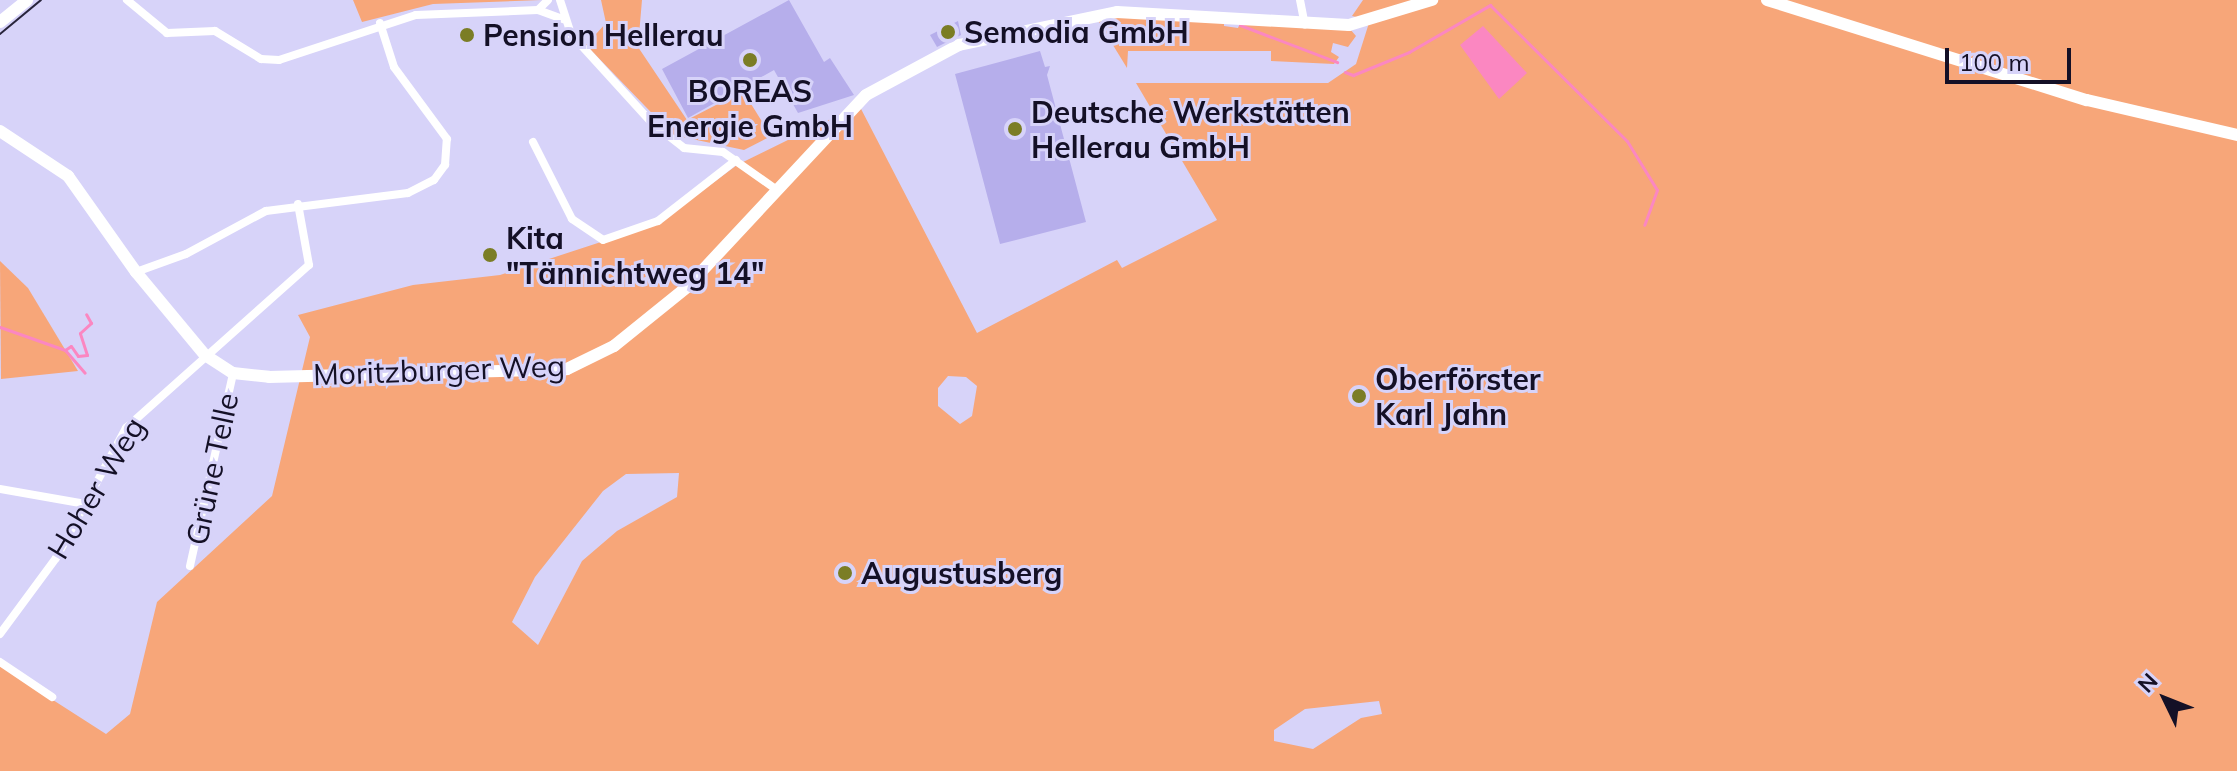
<!DOCTYPE html>
<html>
<head>
<meta charset="utf-8">
<style>
  body { margin:0 }
  #map { position:relative; width:2237px; height:771px; overflow:hidden; background:#d7d3f9; font-family:Mulish,sans-serif }
  div>[style] { position:absolute }
  [style*='--x'] { left:calc(var(--x)*1px); top:calc(var(--y)*1px); width:calc(var(--w)*1px); rotate:calc(var(--a)*1deg) }
  .green>* { inset:0; background:#f7a679 }
  .water>* { inset:0; background:#fb87c1 }
  .stream>* { height:3px; margin:-1.5px; padding:0 1.5px; transform-origin:1.5px; border-radius:1.5px; background:#fb87c1 }
  .building>* { inset:0; background:#b6aeeb }
  .street>* { height:8px; margin:-4px; padding:0 4px; transform-origin:4px; border-radius:4px; background:#fff }
  .secondary>* { height:12px; margin:-6px; padding:0 6px; transform-origin:6px; border-radius:6px; background:#fff }
  .tram>* { height:2px; margin:-1px; padding:0 1px; transform-origin:1px; border-radius:1px; background:#29253c }
  .dots>* { width:22px; height:22px; translate:-50% -50%; box-sizing:border-box; border:4px solid #d7d3f9; border-radius:50% }
  span { translate:-50% -50%; white-space:nowrap; text-align:center; line-height:1.15; -webkit-text-stroke:6px #d7d3f9; paint-order:stroke }
  .poi-label { font-size:30px; color:#141026; font-weight:700 }
  .left { translate:0 -50%; text-align:left }
  .street-label { font-size:30px; color:#141026 }
  .north { position:absolute; left:2125px; top:659px; width:80px; height:80px; -webkit-text-stroke:6px #d7d3f9; paint-order:stroke; rotate:313deg; font-size:22px; font-weight:700; line-height:32px; text-align:center; color:#141026 }
  .north::after { content:''; display:block; margin:auto; width:28px; height:36px; background:#141026; clip-path:polygon(50% 0,100% 100%,50% 72%,0 100%) }
  .scale { position:absolute; left:1945px; top:48px; width:126px; height:36px; box-sizing:border-box; border:4px solid #141026; border-top:0; padding-left:10px; font-size:24px; line-height:28px; white-space:nowrap; color:#141026; -webkit-text-stroke:6px #d7d3f9; paint-order:stroke }
</style>
</head>
<body>
<div id="map">
  <div class="green">
    <div style="clip-path:polygon(353px 0,541px 0,433px 4px,362px 22px)"></div>
    <div style="clip-path:polygon(601px 0,642px 0,638px 47px,687px 120px,743px 91px,771px 136px,744px 150px,673px 135px,586px 45px,606px 23px)"></div>
    <div style="clip-path:polygon(evenodd,1363px 0,2237px 0,2237px 771px,0 771px,0 666px,106px 734px,130px 714px,157px 602px,272px 496px,310px 337px,298px 315px,413px 285px,500px 275px,659px 223px,737px 165px,859px 105px,977px 333px,1117px 260px,1122px 268px,1217px 220px,1136px 83px,1328px 83px,1356px 64px,1368px 26px,1366px 19px,1352px 16px,1363px 0,948px 376px,966px 377px,977px 386px,972px 416px,960px 424px,938px 406px,938px 388px,948px 376px,1363px 0,679px 473px,677px 497px,617px 531px,582px 561px,538px 645px,512px 622px,535px 577px,603px 491px,626px 474px,679px 473px,1363px 0,1379px 701px,1382px 714px,1361px 718px,1313px 749px,1274px 741px,1274px 730px,1305px 709px,1379px 701px)"></div>
    <div style="clip-path:polygon(1119px 15px,1224px 18px,1224px 26px,1238px 28px,1241px 21px,1350px 29px,1356px 36px,1348px 47px,1333px 43px,1331px 52px,1339px 57px,1334px 64px,1271px 61px,1271px 51px,1128px 51px,1127px 68px,1097px 19px)"></div>
    <div style="clip-path:polygon(0 261px,28px 288px,78px 371px,1px 379px)"></div>
  </div>
  <div class="water">
    <div style="clip-path:polygon(1483px 26px,1527px 73px,1499px 99px,1460px 45px)"></div>
  </div>
  <div class="stream">
    <div style="--x:1240;--y:25;--w:104;--a:20.9"></div>
    <div style="--x:1345;--y:72;--w:9;--a:21"></div>
    <div style="--x:1353;--y:75;--w:61;--a:-22.3"></div>
    <div style="--x:1409;--y:52;--w:94;--a:-30.1"></div>
    <div style="--x:1490;--y:5;--w:193;--a:44.8"></div>
    <div style="--x:1627;--y:141;--w:57;--a:58.5"></div>
    <div style="--x:1657;--y:190;--w:37;--a:110"></div>
    <div style="--x:0;--y:327;--w:69;--a:19.5"></div>
    <div style="--x:65;--y:350;--w:30;--a:49"></div>
    <div style="--x:65;--y:350;--w:7;--a:-34"></div>
    <div style="--x:71;--y:346;--w:12;--a:55"></div>
    <div style="--x:78;--y:356;--w:9;--a:-6"></div>
    <div style="--x:87;--y:355;--w:23;--a:-108"></div>
    <div style="--x:80;--y:333;--w:15;--a:-42"></div>
    <div style="--x:91;--y:323;--w:10;--a:-119"></div>
  </div>
  <div class="building">
    <div style="clip-path:polygon(789px 0,824px 62px,830px 58px,854px 95px,798px 113px,774px 70px,688px 118px,662px 69px)"></div>
    <div style="clip-path:polygon(958px 21px,961px 35px,937px 47px,930px 35px)"></div>
    <div style="clip-path:polygon(1040px 51px,1045px 67px,1050px 66px,1047px 75px,1086px 222px,1000px 244px,955px 74px)"></div>
  </div>
  <div class="street">
    <div style="--x:127;--y:0;--w:52;--a:39.5"></div>
    <div style="--x:167;--y:33;--w:48;--a:-2.4"></div>
    <div style="--x:215;--y:31;--w:54;--a:31.3"></div>
    <div style="--x:261;--y:59;--w:18;--a:3"></div>
    <div style="--x:279;--y:60;--w:144;--a:-18.2"></div>
    <div style="--x:416;--y:15;--w:122;--a:-2.3"></div>
    <div style="--x:538;--y:10;--w:27;--a:20"></div>
    <div style="--x:560;--y:0;--w:36;--a:72"></div>
    <div style="--x:571;--y:34;--w:119;--a:47.7"></div>
    <div style="--x:651;--y:122;--w:42;--a:38.2"></div>
    <div style="--x:684;--y:148;--w:39;--a:6"></div>
    <div style="--x:723;--y:152;--w:66;--a:35.1"></div>
    <div style="--x:1300;--y:0;--w:25;--a:79"></div>
    <div style="--x:538;--y:10;--w:14;--a:-45"></div>
    <div style="--x:533;--y:142;--w:86;--a:63.1"></div>
    <div style="--x:572;--y:219;--w:37;--a:34"></div>
    <div style="--x:603;--y:240;--w:58;--a:-19.1"></div>
    <div style="--x:658;--y:221;--w:99;--a:-38"></div>
    <div style="--x:136;--y:272;--w:53;--a:-19.8"></div>
    <div style="--x:186;--y:254;--w:91;--a:-28.3"></div>
    <div style="--x:266;--y:211;--w:143;--a:-7.2"></div>
    <div style="--x:408;--y:193;--w:29;--a:-27"></div>
    <div style="--x:434;--y:180;--w:19;--a:-54"></div>
    <div style="--x:445;--y:165;--w:26;--a:-86"></div>
    <div style="--x:447;--y:139;--w:89;--a:-126.4"></div>
    <div style="--x:394;--y:67;--w:46;--a:-107.7"></div>
    <div style="--x:0;--y:489;--w:87;--a:9.9"></div>
    <div style="--x:190;--y:566;--w:198;--a:-77.4"></div>
    <div style="--x:0;--y:634;--w:94;--a:-53.6"></div>
    <div style="--x:56;--y:558;--w:148;--a:-61.7"></div>
    <div style="--x:126;--y:428;--w:245;--a:-41.7"></div>
    <div style="--x:309;--y:265;--w:62;--a:-100.2"></div>
    <div style="--x:0;--y:662;--w:63;--a:33.9"></div>
  </div>
  <div class="secondary">
    <div style="--x:1767;--y:0;--w:335;--a:17.4"></div>
    <div style="--x:2087;--y:100;--w:154;--a:13.1"></div>
    <div style="--x:0;--y:22;--w:35;--a:-39"></div>
    <div style="--x:0;--y:131;--w:82;--a:33.5"></div>
    <div style="--x:68;--y:176;--w:118;--a:54.7"></div>
    <div style="--x:136;--y:272;--w:108;--a:50.3"></div>
    <div style="--x:205;--y:355;--w:33;--a:33"></div>
    <div style="--x:233;--y:373;--w:36;--a:6"></div>
    <div style="--x:269;--y:377;--w:298;--a:-1.5"></div>
    <div style="--x:567;--y:369;--w:52;--a:-26.1"></div>
    <div style="--x:614;--y:346;--w:94;--a:-38.9"></div>
    <div style="--x:687;--y:287;--w:262;--a:-47"></div>
    <div style="--x:866;--y:95;--w:106;--a:-28.3"></div>
    <div style="--x:959;--y:45;--w:161;--a:-11.8"></div>
    <div style="--x:1117;--y:12;--w:232;--a:3.2"></div>
    <div style="--x:1349;--y:25;--w:87;--a:-16.8"></div>
  </div>
  <div class="tram">
    <div style="--x:0;--y:34;--w:53;--a:-39.7"></div>
  </div>
  <div class="dots">
    <div style="left:948px;top:32px;background:#7b7d25"></div>
    <div style="left:467px;top:35px;background:#7b7d25"></div>
    <div style="left:750px;top:60px;background:#7b7d25"></div>
    <div style="left:1015px;top:129px;background:#7b7d25"></div>
    <div style="left:490px;top:255px;background:#7b7d25"></div>
    <div style="left:1359px;top:396px;background:#7b7d25"></div>
    <div style="left:845px;top:573px;background:#7b7d25"></div>
  </div>
  <div class="poi-label">
    <span class="left" style="left:964px;top:32px">Semodia GmbH</span>
    <span class="left" style="left:483px;top:35px">Pension Hellerau</span>
    <span style="left:750px;top:108px">BOREAS<br>Energie GmbH</span>
    <span class="left" style="left:1031px;top:129px">Deutsche Werkstätten<br>Hellerau GmbH</span>
    <span class="left" style="left:506px;top:255px">Kita<br>"Tännichtweg 14"</span>
    <span class="left" style="left:1375px;top:396px">Oberförster<br>Karl Jahn</span>
    <span class="left" style="left:861px;top:573px">Augustusberg</span>
  </div>
  <div class="street-label">
    <span style="left:439px;top:370px;rotate:-2deg">Moritzburger Weg</span>
    <span style="left:212px;top:469px;rotate:-78deg">Grüne Telle</span>
    <span style="left:96px;top:488px;rotate:-59deg">Hoher Weg</span>
  </div>
  <div class="north">N</div>
  <div class="scale">100 m</div>
</div>
</body>
</html>
